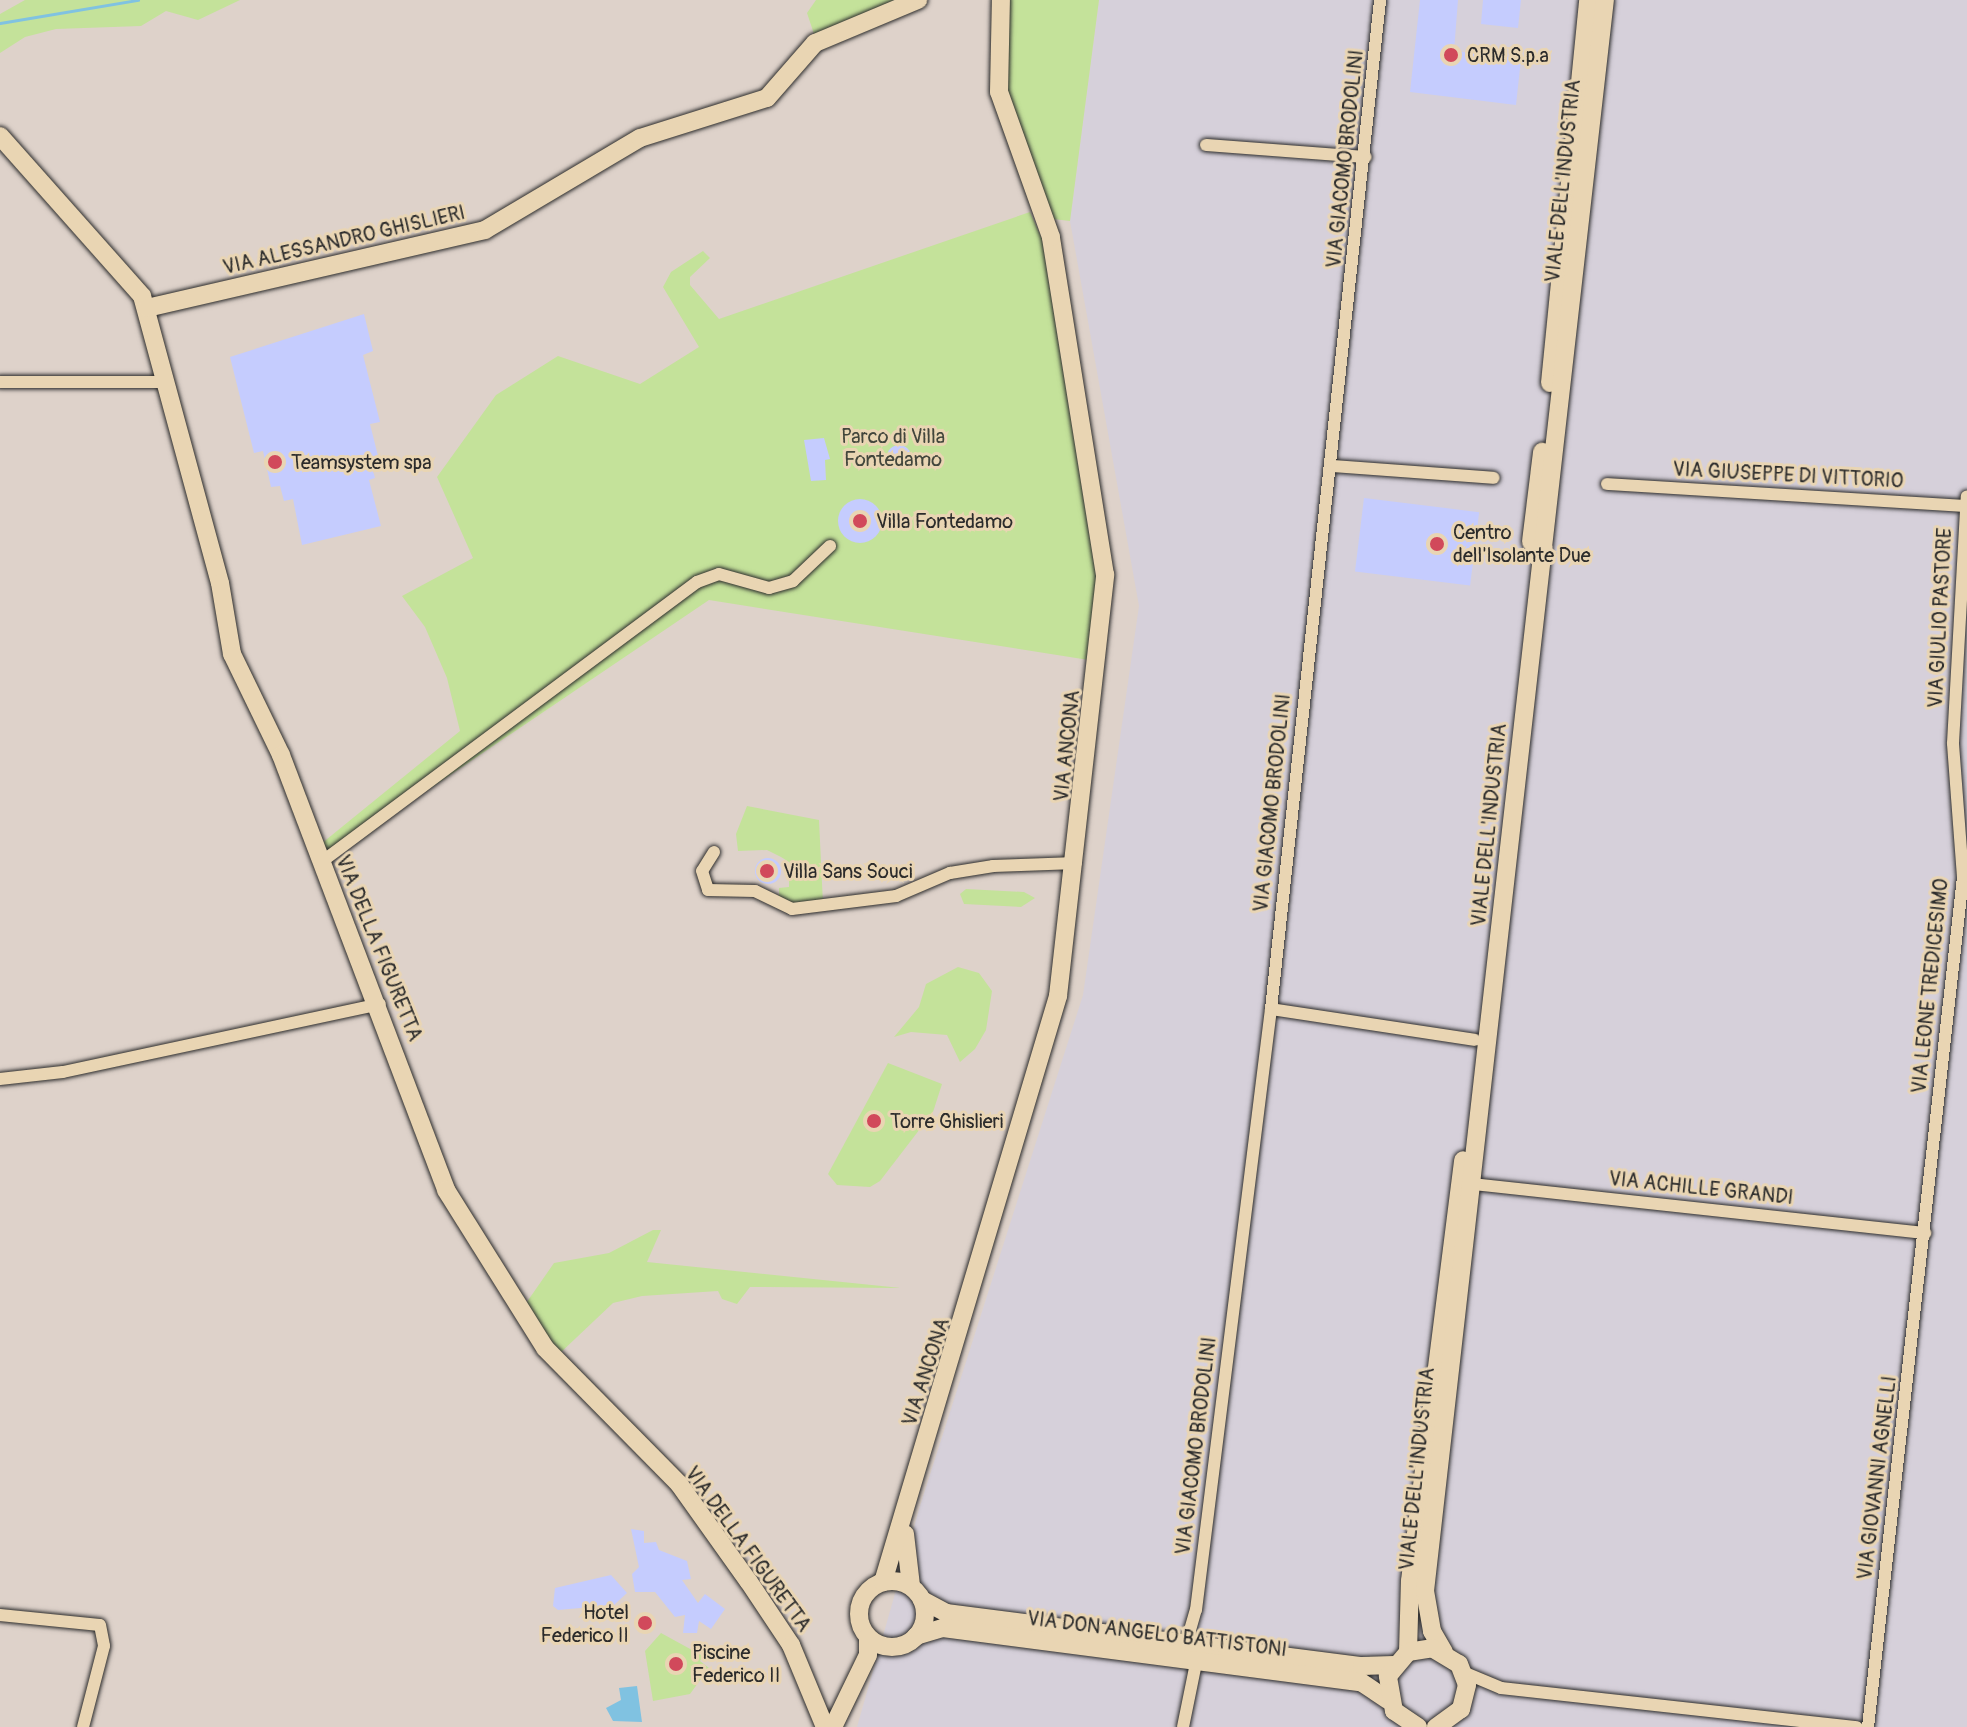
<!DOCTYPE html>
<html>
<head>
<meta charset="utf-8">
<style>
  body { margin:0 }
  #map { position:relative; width:1967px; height:1727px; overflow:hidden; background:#ded2ca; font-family:Pangolin,sans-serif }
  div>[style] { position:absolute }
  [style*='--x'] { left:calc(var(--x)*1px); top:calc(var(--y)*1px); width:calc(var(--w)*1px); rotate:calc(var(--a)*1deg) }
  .built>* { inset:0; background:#d6d0da }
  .green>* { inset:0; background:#c4e29a }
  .water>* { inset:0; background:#80c2e1 }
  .stream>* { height:3px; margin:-1.5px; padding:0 1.5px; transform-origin:1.5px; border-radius:1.5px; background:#80c2e1 }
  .building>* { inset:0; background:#c5ccfe; transform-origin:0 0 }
  .round { border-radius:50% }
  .roads { filter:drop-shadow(0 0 2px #2b2b2b) drop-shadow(0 0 2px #2b2b2b) }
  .street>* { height:12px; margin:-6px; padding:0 6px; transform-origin:6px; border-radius:6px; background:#e9d5b3 }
  .secondary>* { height:18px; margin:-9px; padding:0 9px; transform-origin:9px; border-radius:9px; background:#e9d5b3 }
  .secondary>.ring { margin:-9px; padding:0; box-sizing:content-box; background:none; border:18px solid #e9d5b3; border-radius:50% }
  .dots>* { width:22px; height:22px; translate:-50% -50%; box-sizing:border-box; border:4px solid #e9d5b3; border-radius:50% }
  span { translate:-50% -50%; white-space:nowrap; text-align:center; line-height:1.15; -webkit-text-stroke:6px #e9d5b3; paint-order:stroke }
  .poi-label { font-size:20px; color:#2b2b2b }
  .left { translate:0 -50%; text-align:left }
  .right { translate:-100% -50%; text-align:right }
  .street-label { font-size:20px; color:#2b2b2b }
  .park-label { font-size:20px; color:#42463c }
</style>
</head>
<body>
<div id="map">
  <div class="built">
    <div style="clip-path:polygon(1099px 0,1967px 0,1967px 1727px,857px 1727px,920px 1506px,1083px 995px,1139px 606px,1070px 221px)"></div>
  </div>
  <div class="green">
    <div style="clip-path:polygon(25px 0,240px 0,198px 20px,166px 11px,141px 26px,56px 29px,25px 37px,0 53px,0 14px)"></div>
    <div style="clip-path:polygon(816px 0,899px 0,814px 34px,807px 13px)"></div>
    <div style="clip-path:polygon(1009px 0,1099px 0,1070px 221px,1053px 219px,1010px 106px,1004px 68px)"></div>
    <div style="clip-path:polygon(1030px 212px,1042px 239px,1096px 576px,1095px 661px,709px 600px,320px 863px,316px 848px,460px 731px,447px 678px,425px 627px,402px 596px,473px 558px,437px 477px,496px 395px,558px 356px,640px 384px,699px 347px,663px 287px,671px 272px,703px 251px,710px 258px,690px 277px,690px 285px,719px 319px)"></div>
    <div style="clip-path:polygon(747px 806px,819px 820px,823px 904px,799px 906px,779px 897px,779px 888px,789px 887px,789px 862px,781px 857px,767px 850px,738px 851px,736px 834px)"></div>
    <div style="clip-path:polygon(966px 889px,1024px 892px,1035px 898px,1021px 907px,964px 904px,960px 894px)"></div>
    <div style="clip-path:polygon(958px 967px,979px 973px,992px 991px,986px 1030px,975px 1049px,960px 1062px,947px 1035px,911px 1032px,894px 1037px,919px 1007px,926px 984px)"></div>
    <div style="clip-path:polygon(888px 1063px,942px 1084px,933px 1112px,880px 1181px,870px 1187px,837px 1185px,828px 1174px)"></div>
    <div style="clip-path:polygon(653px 1230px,661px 1230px,647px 1262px,901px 1288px,750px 1287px,737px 1304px,722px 1299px,718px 1291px,642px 1296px,613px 1303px,558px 1355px,522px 1309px,554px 1263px,609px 1253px)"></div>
    <div style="clip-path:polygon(661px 1633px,703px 1656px,700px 1661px,709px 1668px,690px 1694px,653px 1701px,645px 1651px)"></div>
  </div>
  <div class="water">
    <div style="clip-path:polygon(637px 1686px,642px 1722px,613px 1721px,606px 1708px,621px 1700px,619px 1688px)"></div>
  </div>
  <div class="stream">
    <div style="--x:0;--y:23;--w:140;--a:-9.5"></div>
  </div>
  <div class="building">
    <div style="clip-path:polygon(1420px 0,1458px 0,1454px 51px,1521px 59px,1516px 105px,1410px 92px)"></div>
    <div style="clip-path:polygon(1483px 0,1521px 0,1518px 28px,1481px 24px)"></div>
    <div style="clip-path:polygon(364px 314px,373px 351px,363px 355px,380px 422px,370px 424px,379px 460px,371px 463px,375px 478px,369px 480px,381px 526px,302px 545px,293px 499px,284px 501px,280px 486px,271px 487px,263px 451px,254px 453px,230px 357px)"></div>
    <div style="clip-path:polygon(824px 438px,830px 459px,825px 460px,826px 480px,811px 481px,804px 440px)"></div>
    <div class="round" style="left:887px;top:445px;width:24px;height:24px"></div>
    <div style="left:1364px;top:498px;width:116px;height:74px;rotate:7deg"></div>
    <div class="round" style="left:838px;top:499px;width:44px;height:44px"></div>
    <div class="round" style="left:755px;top:858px;width:26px;height:26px"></div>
    <div style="clip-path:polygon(631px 1529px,644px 1531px,644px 1543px,656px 1542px,659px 1550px,687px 1561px,691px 1579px,682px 1580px,698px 1603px,705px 1594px,725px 1609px,711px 1629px,699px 1621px,697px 1633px,683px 1633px,685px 1615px,675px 1617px,655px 1592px,635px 1592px,632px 1574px,639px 1567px)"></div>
    <div style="clip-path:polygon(611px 1575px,627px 1593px,614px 1605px,558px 1610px,553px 1606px,555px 1588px)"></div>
  </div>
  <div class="roads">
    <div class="street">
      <div style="--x:1206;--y:145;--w:160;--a:4.3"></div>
      <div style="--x:0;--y:382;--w:163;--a:0"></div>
      <div style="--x:1332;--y:466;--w:162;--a:4.2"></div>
      <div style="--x:1607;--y:484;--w:361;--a:3.5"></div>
      <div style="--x:714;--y:852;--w:22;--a:122"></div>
      <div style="--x:702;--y:871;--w:20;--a:72"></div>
      <div style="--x:708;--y:890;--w:47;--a:1.2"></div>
      <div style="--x:755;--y:891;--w:41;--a:25.9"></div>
      <div style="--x:792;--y:909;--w:105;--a:-7.1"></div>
      <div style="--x:896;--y:896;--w:59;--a:-23.1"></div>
      <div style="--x:950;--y:873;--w:44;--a:-9.2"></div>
      <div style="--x:993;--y:866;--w:83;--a:-2.1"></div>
      <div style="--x:320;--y:863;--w:470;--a:-36.7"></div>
      <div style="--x:697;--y:582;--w:23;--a:-20"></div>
      <div style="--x:719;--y:574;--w:52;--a:15.6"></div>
      <div style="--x:769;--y:588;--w:25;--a:-16"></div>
      <div style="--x:793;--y:581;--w:51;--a:-43.4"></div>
      <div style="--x:1271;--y:1009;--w:206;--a:8.6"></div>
      <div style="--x:0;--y:1079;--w:63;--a:-6.3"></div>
      <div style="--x:63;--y:1072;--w:324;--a:-12.1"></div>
      <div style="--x:1473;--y:1184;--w:455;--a:6.2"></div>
      <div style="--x:0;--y:1615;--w:100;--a:5.7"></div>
      <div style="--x:100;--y:1625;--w:21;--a:79"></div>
      <div style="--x:104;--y:1646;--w:84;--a:104.5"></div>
      <div style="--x:1186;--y:1644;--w:35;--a:-74"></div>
      <div style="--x:1196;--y:1610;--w:606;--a:-82.89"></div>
      <div style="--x:1271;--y:1009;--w:1015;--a:-83.83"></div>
      <div style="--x:1463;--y:1672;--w:41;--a:22.8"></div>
      <div style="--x:1501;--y:1688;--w:358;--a:6.3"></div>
      <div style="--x:1183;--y:1727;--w:65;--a:-78.5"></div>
      <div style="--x:1868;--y:1727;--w:855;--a:-83.62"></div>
      <div style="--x:1963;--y:877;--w:134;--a:-94.3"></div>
      <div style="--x:1953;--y:743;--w:247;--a:-86.8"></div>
    </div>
    <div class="secondary">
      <div style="--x:0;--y:136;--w:214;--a:48.4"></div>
      <div style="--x:142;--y:296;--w:297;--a:74.8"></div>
      <div style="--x:220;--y:583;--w:72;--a:80.4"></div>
      <div style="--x:232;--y:654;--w:112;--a:64.1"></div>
      <div style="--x:281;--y:755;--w:465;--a:69.2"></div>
      <div style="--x:446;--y:1190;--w:186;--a:57.9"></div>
      <div style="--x:545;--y:1348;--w:191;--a:45.4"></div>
      <div style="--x:679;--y:1484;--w:120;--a:54.5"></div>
      <div style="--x:749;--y:1582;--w:76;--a:56.3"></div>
      <div style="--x:791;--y:1645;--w:89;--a:67.5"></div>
      <div style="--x:147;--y:308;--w:347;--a:-13"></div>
      <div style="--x:485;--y:230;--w:180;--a:-30.7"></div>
      <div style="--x:640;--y:138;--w:133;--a:-17.5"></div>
      <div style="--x:767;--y:98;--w:73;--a:-48.9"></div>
      <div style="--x:815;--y:43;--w:112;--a:-22.7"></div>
      <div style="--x:1550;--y:383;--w:385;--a:-84.3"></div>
      <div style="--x:1531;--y:542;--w:91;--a:-83"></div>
      <div style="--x:905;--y:1534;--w:52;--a:83.4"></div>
      <div class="ring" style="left:859px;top:1581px;width:48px;height:48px"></div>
      <div style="--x:883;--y:1582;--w:612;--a:-73.37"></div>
      <div style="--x:1058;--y:996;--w:424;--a:-83.6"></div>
      <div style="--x:1105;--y:575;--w:342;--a:-99.1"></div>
      <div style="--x:1051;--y:237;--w:154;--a:-109.7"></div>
      <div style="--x:999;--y:92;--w:92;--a:-88.8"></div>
      <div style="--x:922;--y:1600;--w:27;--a:28"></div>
      <div style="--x:946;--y:1613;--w:419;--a:7.3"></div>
      <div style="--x:1362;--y:1666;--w:32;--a:-2"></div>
      <div style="--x:916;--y:1636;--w:28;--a:-17"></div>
      <div style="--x:943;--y:1628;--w:421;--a:7.4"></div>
      <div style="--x:1361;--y:1682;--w:32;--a:34"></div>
      <div style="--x:1408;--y:1652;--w:71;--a:-88.4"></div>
      <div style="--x:1410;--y:1581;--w:424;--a:-82.8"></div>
      <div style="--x:1444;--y:1652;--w:24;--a:-120"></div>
      <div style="--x:1432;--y:1631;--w:41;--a:-99.9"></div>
      <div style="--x:1425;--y:1591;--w:1601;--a:-83.55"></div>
      <div style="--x:833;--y:1727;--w:80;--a:-64.1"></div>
      <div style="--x:868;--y:1655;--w:18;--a:-90"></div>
      <div style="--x:1418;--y:1727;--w:29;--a:-146"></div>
      <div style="--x:1394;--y:1711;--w:36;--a:-100"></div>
      <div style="--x:1388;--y:1676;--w:31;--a:-50"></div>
      <div style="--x:1408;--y:1652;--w:24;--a:-9"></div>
      <div style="--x:1432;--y:1648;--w:31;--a:31"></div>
      <div style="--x:1459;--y:1664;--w:22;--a:69"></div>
      <div style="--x:1467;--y:1685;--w:25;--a:104"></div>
      <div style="--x:1461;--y:1709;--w:31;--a:144"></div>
    </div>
  </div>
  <div class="dots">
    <div style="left:1451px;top:55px;background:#d1495b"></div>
    <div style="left:275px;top:462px;background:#d1495b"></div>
    <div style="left:860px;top:521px;background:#d1495b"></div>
    <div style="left:1437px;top:544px;background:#d1495b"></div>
    <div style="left:767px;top:871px;background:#d1495b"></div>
    <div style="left:874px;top:1121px;background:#d1495b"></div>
    <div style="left:645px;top:1623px;background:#d1495b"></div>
    <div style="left:676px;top:1664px;background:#d1495b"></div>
  </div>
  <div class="poi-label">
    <span class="left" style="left:1467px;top:55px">CRM S.p.a</span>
    <span class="left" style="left:291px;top:462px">Teamsystem spa</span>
    <span class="left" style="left:876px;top:521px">Villa Fontedamo</span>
    <span class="left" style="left:1453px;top:544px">Centro<br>dell'Isolante Due</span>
    <span class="left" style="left:783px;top:871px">Villa Sans Souci</span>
    <span class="left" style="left:890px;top:1121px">Torre Ghislieri</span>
    <span class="right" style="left:629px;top:1624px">Hotel<br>Federico II</span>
    <span class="left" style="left:692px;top:1664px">Piscine<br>Federico II</span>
  </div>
  <div class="street-label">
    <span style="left:1345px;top:159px;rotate:-84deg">VIA GIACOMO BRODOLINI</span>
    <span style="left:1563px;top:181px;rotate:-84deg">VIALE DELL'INDUSTRIA</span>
    <span style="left:344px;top:240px;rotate:-13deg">VIA ALESSANDRO GHISLIERI</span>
    <span style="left:1788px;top:475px;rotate:3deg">VIA GIUSEPPE DI VITTORIO</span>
    <span style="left:1940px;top:618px;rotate:-87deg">VIA GIULIO PASTORE</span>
    <span style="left:1067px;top:746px;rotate:-84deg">VIA ANCONA</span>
    <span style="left:1272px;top:803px;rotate:-84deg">VIA GIACOMO BRODOLINI</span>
    <span style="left:1489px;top:825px;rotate:-84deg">VIALE DELL'INDUSTRIA</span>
    <span style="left:379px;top:948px;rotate:68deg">VIA DELLA FIGURETTA</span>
    <span style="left:1930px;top:986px;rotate:-84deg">VIA LEONE TREDICESIMO</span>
    <span style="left:1701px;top:1188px;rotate:6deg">VIA ACHILLE GRANDI</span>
    <span style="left:926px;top:1372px;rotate:-72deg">VIA ANCONA</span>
    <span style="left:1196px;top:1446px;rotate:-83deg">VIA GIACOMO BRODOLINI</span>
    <span style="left:1417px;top:1469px;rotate:-84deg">VIALE DELL'INDUSTRIA</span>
    <span style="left:1877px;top:1478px;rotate:-83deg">VIA GIOVANNI AGNELLI</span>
    <span style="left:748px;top:1549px;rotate:54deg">VIA DELLA FIGURETTA</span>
    <span style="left:1157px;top:1634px;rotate:7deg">VIA DON ANGELO BATTISTONI</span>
  </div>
  <div class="park-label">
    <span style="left:893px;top:448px">Parco di Villa<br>Fontedamo</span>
  </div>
</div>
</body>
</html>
